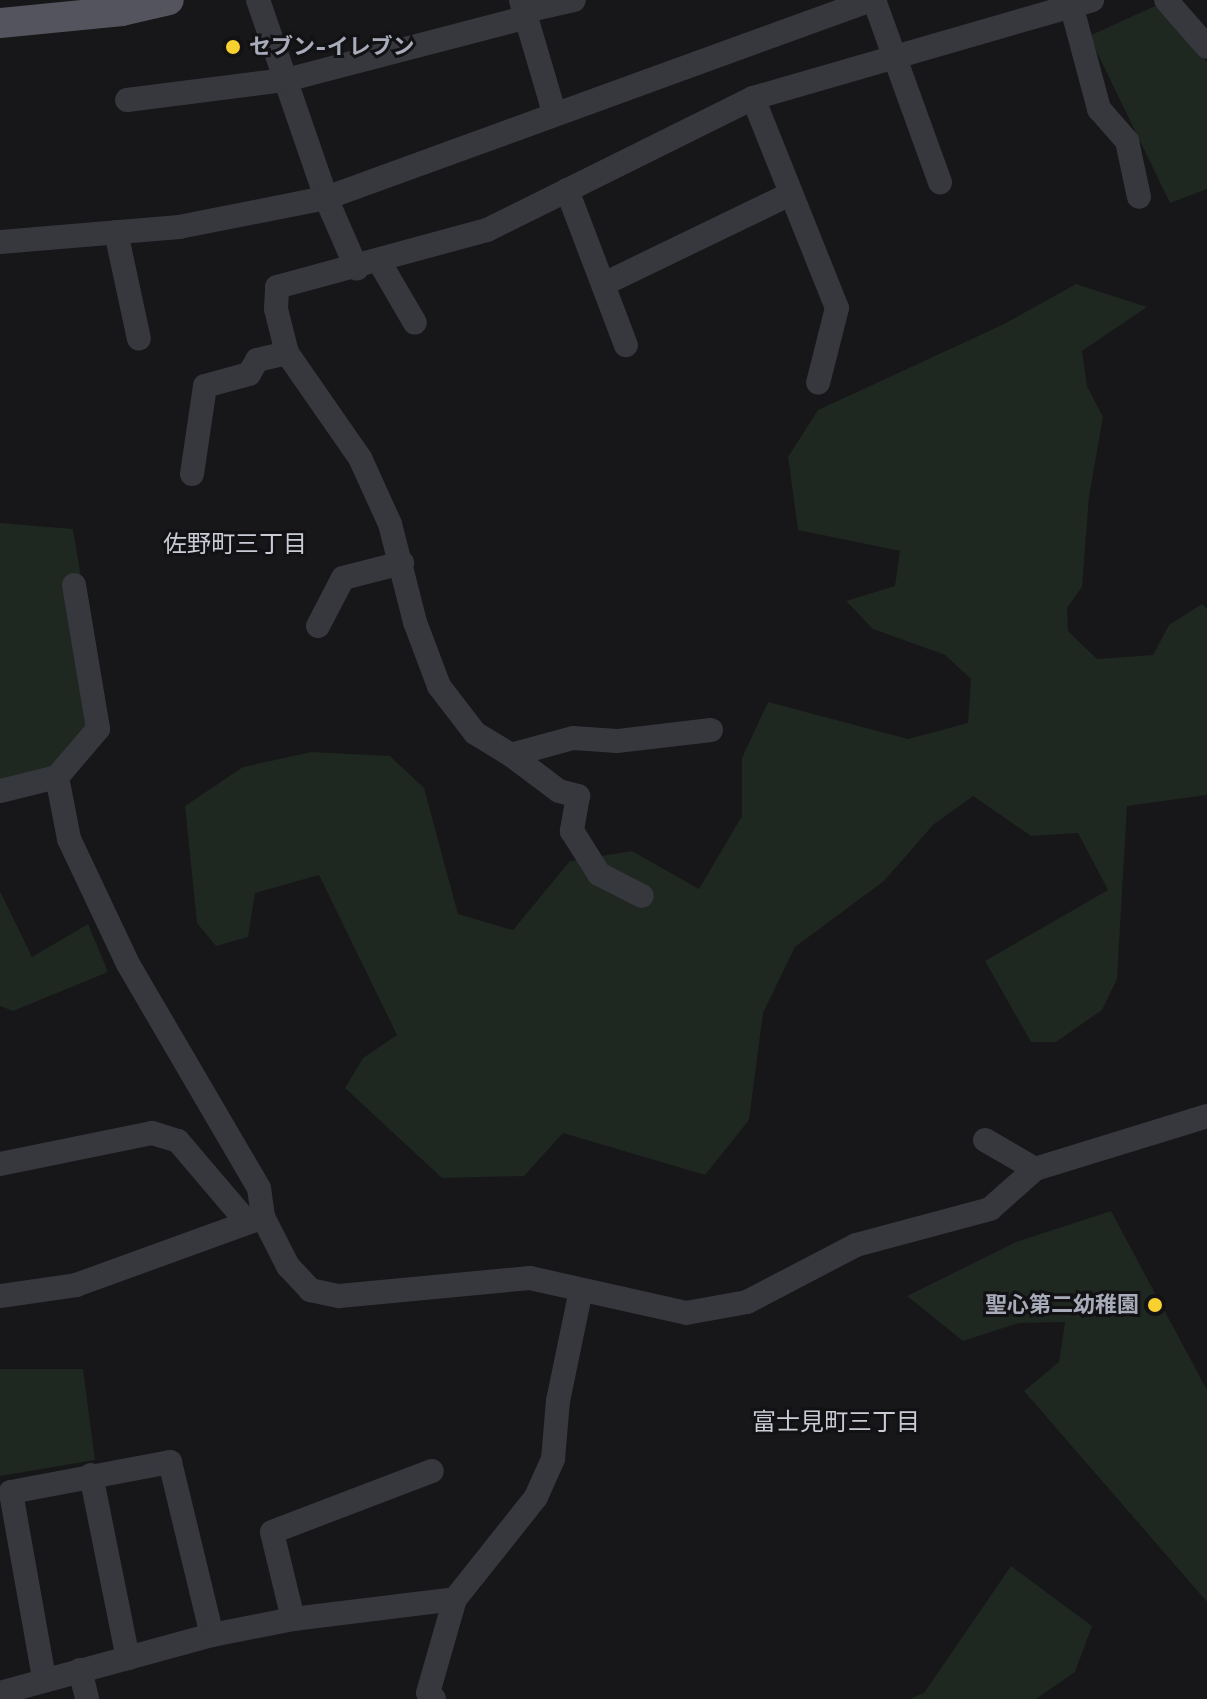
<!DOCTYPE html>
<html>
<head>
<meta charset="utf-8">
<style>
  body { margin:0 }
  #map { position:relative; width:1207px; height:1699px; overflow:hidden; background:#171619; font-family:"Work Sans","Noto Sans JP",sans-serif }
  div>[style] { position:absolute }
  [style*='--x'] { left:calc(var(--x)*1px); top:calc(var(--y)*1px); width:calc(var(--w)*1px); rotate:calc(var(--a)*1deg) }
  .green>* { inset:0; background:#1e2720 }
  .minor>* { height:24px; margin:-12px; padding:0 12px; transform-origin:12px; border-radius:12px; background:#37373e }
  .major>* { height:30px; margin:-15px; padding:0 15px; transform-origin:15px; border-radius:15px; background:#53545d }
  .dots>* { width:22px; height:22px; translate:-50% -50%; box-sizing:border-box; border:4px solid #121114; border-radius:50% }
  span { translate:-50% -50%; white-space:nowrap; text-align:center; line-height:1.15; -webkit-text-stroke:6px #121114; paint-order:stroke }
  .poi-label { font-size:22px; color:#a8abb9; font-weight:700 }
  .left { translate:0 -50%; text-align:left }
  .right { translate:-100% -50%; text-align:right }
  .neighbourhood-label { font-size:24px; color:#c9cbd5 }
</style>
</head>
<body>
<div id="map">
  <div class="green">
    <div style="clip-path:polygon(1155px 6px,1207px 62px,1207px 189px,1170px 203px,1089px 36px)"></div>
    <div style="clip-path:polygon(1076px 284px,1147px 307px,1082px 351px,1087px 386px,1103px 417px,1089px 497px,1082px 587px,1067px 608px,1068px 631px,1097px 659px,1153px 655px,1169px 625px,1202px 604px,1207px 609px,1207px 795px,1127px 806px,1117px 979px,1102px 1010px,1056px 1042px,1031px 1042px,985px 961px,1108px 890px,1078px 833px,1031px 836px,973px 796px,933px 825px,884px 881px,795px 947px,763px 1013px,749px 1120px,705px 1175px,563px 1133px,524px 1176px,442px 1178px,345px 1088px,363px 1058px,397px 1035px,319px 875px,255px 893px,248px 937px,216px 946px,197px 923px,185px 806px,243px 767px,311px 752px,390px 756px,424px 788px,458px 914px,513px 930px,570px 861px,632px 851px,699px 889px,742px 816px,742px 758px,768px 702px,908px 739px,968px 723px,971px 679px,945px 655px,873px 629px,846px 601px,895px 586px,900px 551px,798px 530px,788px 457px,818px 410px,1002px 325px)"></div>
    <div style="clip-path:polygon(0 523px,73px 529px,105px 722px,71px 780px,0 787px)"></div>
    <div style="clip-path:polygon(0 891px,32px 957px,88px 924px,108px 972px,13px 1011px,0 1006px)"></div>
    <div style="clip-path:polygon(1111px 1211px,1207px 1390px,1207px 1602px,1024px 1391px,1059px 1362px,1065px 1322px,1019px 1323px,963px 1341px,907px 1296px,1016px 1242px)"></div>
    <div style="clip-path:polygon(0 1369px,83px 1369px,95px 1460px,0 1476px)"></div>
    <div style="clip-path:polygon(1011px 1566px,1092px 1626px,1075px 1672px,1036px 1699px,910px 1699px,924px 1693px)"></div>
  </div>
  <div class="minor">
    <div style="--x:258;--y:0;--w:209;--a:71"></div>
    <div style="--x:326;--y:198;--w:77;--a:66.4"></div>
    <div style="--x:521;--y:0;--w:117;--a:73.6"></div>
    <div style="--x:874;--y:0;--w:194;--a:70.1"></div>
    <div style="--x:1166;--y:0;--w:62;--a:48.9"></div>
    <div style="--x:1072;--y:8;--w:105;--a:75"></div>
    <div style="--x:1099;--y:109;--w:43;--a:48.8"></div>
    <div style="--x:1127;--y:141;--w:57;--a:77.9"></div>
    <div style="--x:525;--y:11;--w:50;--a:-12.7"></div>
    <div style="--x:753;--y:98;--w:226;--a:68.2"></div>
    <div style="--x:837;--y:308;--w:77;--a:104.2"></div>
    <div style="--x:127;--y:100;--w:160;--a:-7.2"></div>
    <div style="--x:286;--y:80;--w:249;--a:-14.6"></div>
    <div style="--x:567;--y:190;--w:166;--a:69.2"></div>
    <div style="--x:116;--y:232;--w:109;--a:77.9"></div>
    <div style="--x:0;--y:242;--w:180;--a:-4.8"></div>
    <div style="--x:179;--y:227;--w:150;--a:-11.2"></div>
    <div style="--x:326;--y:198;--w:580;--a:-19.97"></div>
    <div style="--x:380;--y:263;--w:69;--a:59.7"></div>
    <div style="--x:606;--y:283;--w:204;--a:-25.8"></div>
    <div style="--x:192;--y:474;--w:89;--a:-81.6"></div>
    <div style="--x:205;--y:386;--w:46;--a:-15.3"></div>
    <div style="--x:249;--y:374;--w:16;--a:-60"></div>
    <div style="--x:257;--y:360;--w:31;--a:-13"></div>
    <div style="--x:74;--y:585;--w:146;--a:80.5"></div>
    <div style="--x:98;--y:729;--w:63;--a:130.5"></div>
    <div style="--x:57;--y:777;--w:63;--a:79"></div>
    <div style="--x:69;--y:839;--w:138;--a:64.7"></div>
    <div style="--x:128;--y:964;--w:259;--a:59.7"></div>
    <div style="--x:259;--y:1188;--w:29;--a:82"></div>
    <div style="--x:263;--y:1217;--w:55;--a:63"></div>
    <div style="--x:288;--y:1266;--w:33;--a:47"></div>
    <div style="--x:310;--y:1290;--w:30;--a:12"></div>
    <div style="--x:339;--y:1296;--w:192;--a:-5.4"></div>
    <div style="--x:530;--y:1278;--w:160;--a:12.6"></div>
    <div style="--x:686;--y:1313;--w:62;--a:-10.2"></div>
    <div style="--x:747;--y:1302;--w:123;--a:-27.6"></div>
    <div style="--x:856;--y:1245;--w:139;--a:-15"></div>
    <div style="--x:990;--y:1209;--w:60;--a:-41.6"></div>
    <div style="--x:1035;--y:1169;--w:180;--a:-17.1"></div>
    <div style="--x:318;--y:626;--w:54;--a:-62.5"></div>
    <div style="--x:343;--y:578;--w:61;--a:-14.3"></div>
    <div style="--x:711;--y:730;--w:95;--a:173.3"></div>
    <div style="--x:617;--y:741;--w:44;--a:-176.1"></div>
    <div style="--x:573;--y:738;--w:64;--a:164.7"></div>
    <div style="--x:511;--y:755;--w:42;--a:-148.6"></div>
    <div style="--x:475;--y:733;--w:59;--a:-127.5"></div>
    <div style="--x:439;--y:686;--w:68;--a:-110.6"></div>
    <div style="--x:415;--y:622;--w:101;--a:-104.3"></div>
    <div style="--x:390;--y:524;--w:72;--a:-114.4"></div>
    <div style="--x:360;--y:458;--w:128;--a:-124.8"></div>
    <div style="--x:287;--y:353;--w:45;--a:-104"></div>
    <div style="--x:276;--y:309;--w:22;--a:-87"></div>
    <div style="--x:277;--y:287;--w:218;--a:-15.2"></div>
    <div style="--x:487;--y:230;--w:297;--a:-26.4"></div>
    <div style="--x:753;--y:98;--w:353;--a:-16.1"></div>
    <div style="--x:511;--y:755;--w:60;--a:36.9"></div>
    <div style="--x:559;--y:791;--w:20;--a:15"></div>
    <div style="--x:578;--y:796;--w:36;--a:100"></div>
    <div style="--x:572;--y:831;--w:51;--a:57.9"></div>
    <div style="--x:599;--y:874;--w:48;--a:27.1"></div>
    <div style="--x:0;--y:791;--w:59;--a:-13.8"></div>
    <div style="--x:985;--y:1140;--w:58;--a:30.1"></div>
    <div style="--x:0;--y:1164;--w:155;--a:-11.5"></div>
    <div style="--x:152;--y:1133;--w:27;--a:17"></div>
    <div style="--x:178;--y:1141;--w:106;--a:49.6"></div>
    <div style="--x:0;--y:1296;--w:77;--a:-8.2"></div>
    <div style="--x:76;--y:1285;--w:197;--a:-19.9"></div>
    <div style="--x:91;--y:1475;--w:187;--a:78.6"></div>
    <div style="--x:293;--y:1619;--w:89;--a:-103.6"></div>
    <div style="--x:272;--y:1532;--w:171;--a:-20.9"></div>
    <div style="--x:80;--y:1670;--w:30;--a:76"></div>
    <div style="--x:44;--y:1678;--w:189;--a:-100.1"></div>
    <div style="--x:11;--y:1492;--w:162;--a:-10.7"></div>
    <div style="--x:170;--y:1462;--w:178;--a:76.4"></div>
    <div style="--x:0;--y:1693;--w:220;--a:-15.3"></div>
    <div style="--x:212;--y:1635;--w:83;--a:-11.2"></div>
    <div style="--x:293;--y:1619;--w:163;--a:-7"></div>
    <div style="--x:455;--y:1599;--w:130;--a:-51.5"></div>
    <div style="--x:536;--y:1497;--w:42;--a:-65.9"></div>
    <div style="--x:553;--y:1459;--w:58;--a:-85.1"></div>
    <div style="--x:558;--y:1401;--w:113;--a:-78.3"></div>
    <div style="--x:434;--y:1699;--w:8;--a:-135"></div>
    <div style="--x:428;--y:1693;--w:98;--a:-74"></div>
  </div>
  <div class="major">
    <div style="--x:0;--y:23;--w:123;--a:-5.6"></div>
    <div style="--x:122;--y:11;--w:48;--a:-13.2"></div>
  </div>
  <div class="dots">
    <div style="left:233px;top:47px;background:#f8d02f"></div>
    <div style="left:1155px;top:1305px;background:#f8d02f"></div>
  </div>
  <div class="poi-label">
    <span class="left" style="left:249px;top:47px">セブン-イレブン</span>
    <span class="right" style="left:1139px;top:1305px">聖心第二幼稚園</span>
  </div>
  <div class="neighbourhood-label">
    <span style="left:235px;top:545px">佐野町三丁目</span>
    <span style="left:836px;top:1423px">富士見町三丁目</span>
  </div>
</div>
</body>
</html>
